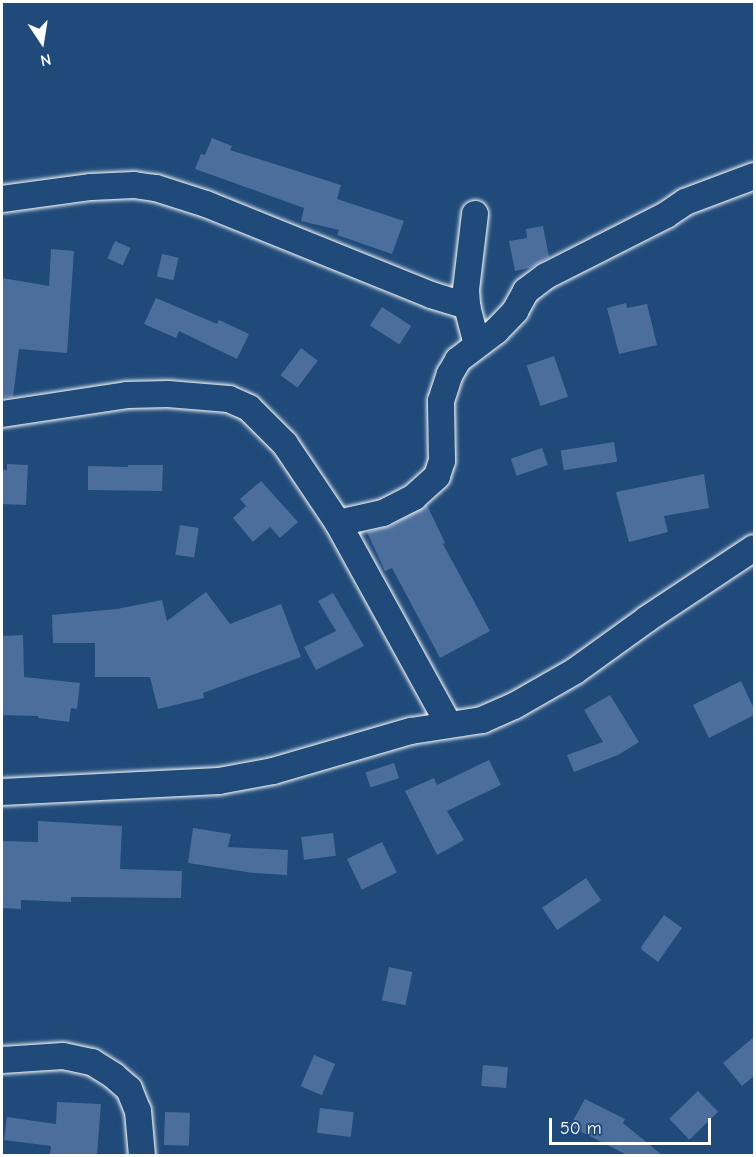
<!DOCTYPE html>
<html>
<head>
<meta charset="utf-8">
<style>
  body { margin:0 }
  #map { position:relative; width:756px; height:1157px; overflow:hidden; background:#1f4a7a; font-family:"Comic Neue",sans-serif }
  div>[style] { position:absolute }
  [style*='--x'] { left:calc(var(--x)*1px); top:calc(var(--y)*1px); width:calc(var(--w)*1px); rotate:calc(var(--a)*1deg) }
  .building>* { inset:0; background:#4b6e9d; transform-origin:0 0 }
  .roads { filter:drop-shadow(0 0 2px #fff) drop-shadow(0 0 2px #fff) }
  .street>* { height:26px; margin:-13px; padding:0 13px; transform-origin:13px; border-radius:13px; background:#1f4a7a }
  span { translate:-50% -50%; white-space:nowrap; text-align:center; line-height:1.15; -webkit-text-stroke:4.5px #1f4a7a; paint-order:stroke }
  .frame { position:absolute; inset:0; border:3px solid #fff; pointer-events:none }
  .north { position:absolute; left:12px; top:12px; width:60px; height:60px; -webkit-text-stroke:4px #1f4a7a; paint-order:stroke; rotate:168deg; font-size:16px; font-weight:700; line-height:24px; text-align:center; color:#fff }
  .north::after { content:''; display:block; margin:auto; width:21px; height:27px; background:#fff; clip-path:polygon(50% 0,100% 100%,50% 72%,0 100%) }
  .scale { position:absolute; left:549px; top:1118px; width:162px; height:27px; box-sizing:border-box; border:3px solid #fff; border-top:0; padding-left:8px; font-size:18px; line-height:21px; white-space:nowrap; color:#fff; -webkit-text-stroke:4px #1f4a7a; paint-order:stroke }
</style>
</head>
<body>
<div id="map">
  <div class="building">
    <div style="clip-path:polygon(212px 138px,232px 146px,230px 150px,341px 185px,337px 199px,404px 221px,392px 254px,337px 235px,339px 230px,301px 221px,304px 208px,195px 169px,201px 154px,205px 155px)"></div>
    <div style="clip-path:polygon(543px 226px,549px 257px,533px 267px,515px 271px,509px 241px,527px 238px,526px 229px)"></div>
    <div style="left:115px;top:241px;width:17px;height:19px;rotate:24deg"></div>
    <div style="clip-path:polygon(51px 249px,74px 251px,67px 353px,19px 349px,13px 397px,2px 397px,2px 278px,49px 286px)"></div>
    <div style="left:162px;top:254px;width:17px;height:23px;rotate:13deg"></div>
    <div style="clip-path:polygon(156px 298px,217px 324px,219px 320px,249px 334px,237px 359px,179px 331px,176px 338px,144px 324px)"></div>
    <div style="clip-path:polygon(626px 303px,627px 308px,647px 304px,657px 345px,619px 354px,607px 308px)"></div>
    <div style="left:382px;top:307px;width:35px;height:22px;rotate:33deg"></div>
    <div style="left:301px;top:348px;width:21px;height:34px;rotate:37deg"></div>
    <div style="left:554px;top:356px;width:43px;height:29px;rotate:71deg"></div>
    <div style="left:614px;top:442px;width:20px;height:54px;rotate:81deg"></div>
    <div style="left:542px;top:448px;width:18px;height:33px;rotate:71deg"></div>
    <div style="clip-path:polygon(7px 464px,28px 465px,26px 505px,2px 504px,2px 470px,7px 470px)"></div>
    <div style="clip-path:polygon(128px 465px,163px 465px,162px 491px,88px 490px,88px 466px,128px 467px)"></div>
    <div style="clip-path:polygon(704px 474px,709px 508px,664px 516px,668px 532px,629px 542px,616px 492px)"></div>
    <div style="clip-path:polygon(261px 481px,298px 522px,280px 538px,270px 527px,253px 542px,233px 518px,246px 506px,240px 499px)"></div>
    <div style="clip-path:polygon(427px 505px,445px 543px,443px 544px,490px 631px,440px 658px,392px 568px,385px 571px,367px 532px,390px 526px)"></div>
    <div style="left:180px;top:525px;width:19px;height:30px;rotate:9deg"></div>
    <div style="clip-path:polygon(206px 592px,230px 624px,281px 604px,301px 657px,203px 693px,204px 698px,158px 709px,150px 677px,95px 677px,95px 643px,53px 643px,52px 615px,117px 609px,162px 600px,167px 621px)"></div>
    <div style="clip-path:polygon(333px 593px,364px 646px,316px 670px,304px 647px,336px 631px,318px 601px)"></div>
    <div style="clip-path:polygon(23px 635px,24px 677px,80px 683px,77px 709px,71px 708px,69px 722px,38px 718px,38px 716px,2px 715px,2px 636px)"></div>
    <div style="clip-path:polygon(741px 681px,754px 709px,754px 715px,709px 738px,693px 705px)"></div>
    <div style="clip-path:polygon(610px 695px,639px 742px,618px 755px,574px 772px,567px 755px,603px 742px,584px 710px)"></div>
    <div style="clip-path:polygon(489px 760px,501px 785px,447px 811px,464px 840px,437px 855px,405px 791px,434px 778px,437px 785px)"></div>
    <div style="left:394px;top:763px;width:16px;height:30px;rotate:72deg"></div>
    <div style="clip-path:polygon(38px 821px,122px 826px,120px 869px,182px 871px,181px 898px,71px 897px,71px 902px,21px 900px,21px 909px,2px 908px,2px 841px,38px 842px)"></div>
    <div style="clip-path:polygon(193px 828px,231px 834px,228px 847px,288px 850px,287px 875px,253px 873px,188px 863px)"></div>
    <div style="left:333px;top:833px;width:23px;height:32px;rotate:83deg"></div>
    <div style="left:382px;top:842px;width:34px;height:39px;rotate:64deg"></div>
    <div style="left:586px;top:878px;width:27px;height:53px;rotate:56deg"></div>
    <div style="clip-path:polygon(664px 915px,682px 928px,658px 962px,642px 950px,641px 947px)"></div>
    <div style="left:389px;top:967px;width:24px;height:34px;rotate:12deg"></div>
    <div style="clip-path:polygon(754px 1037px,754px 1076px,742px 1086px,723px 1063px)"></div>
    <div style="left:314px;top:1055px;width:23px;height:34px;rotate:23deg"></div>
    <div style="left:483px;top:1065px;width:25px;height:21px;rotate:5deg"></div>
    <div style="left:698px;top:1091px;width:29px;height:40px;rotate:46deg"></div>
    <div style="clip-path:polygon(585px 1099px,625px 1119px,623px 1123px,662px 1155px,627px 1155px,570px 1126px)"></div>
    <div style="clip-path:polygon(57px 1102px,101px 1104px,97px 1155px,50px 1155px,51px 1146px,4px 1140px,7px 1117px,56px 1124px)"></div>
    <div style="left:320px;top:1108px;width:34px;height:25px;rotate:7deg"></div>
    <div style="left:165px;top:1112px;width:25px;height:33px;rotate:2deg"></div>
  </div>
  <div class="roads">
    <div class="street">
      <div style="--x:2;--y:199;--w:90;--a:-7.7"></div>
      <div style="--x:91;--y:187;--w:43;--a:-2.7"></div>
      <div style="--x:134;--y:185;--w:22;--a:8"></div>
      <div style="--x:156;--y:188;--w:52;--a:17.7"></div>
      <div style="--x:206;--y:204;--w:243;--a:22"></div>
      <div style="--x:431;--y:295;--w:38;--a:17"></div>
      <div style="--x:475;--y:214;--w:77;--a:96.8"></div>
      <div style="--x:466;--y:290;--w:16;--a:86"></div>
      <div style="--x:467;--y:306;--w:40;--a:75.6"></div>
      <div style="--x:2;--y:414;--w:126;--a:-8.6"></div>
      <div style="--x:127;--y:395;--w:41;--a:-1.4"></div>
      <div style="--x:168;--y:394;--w:61;--a:4.7"></div>
      <div style="--x:229;--y:399;--w:22;--a:24"></div>
      <div style="--x:249;--y:408;--w:51;--a:45"></div>
      <div style="--x:285;--y:444;--w:95;--a:56.1"></div>
      <div style="--x:338;--y:523;--w:230;--a:61.2"></div>
      <div style="--x:338;--y:523;--w:46;--a:-12.5"></div>
      <div style="--x:383;--y:513;--w:35;--a:-27"></div>
      <div style="--x:414;--y:497;--w:31;--a:-42"></div>
      <div style="--x:437;--y:476;--w:16;--a:-72"></div>
      <div style="--x:442;--y:461;--w:60;--a:-91"></div>
      <div style="--x:441;--y:401;--w:28;--a:-72"></div>
      <div style="--x:450;--y:374;--w:16;--a:-60"></div>
      <div style="--x:458;--y:360;--w:48;--a:-37.3"></div>
      <div style="--x:496;--y:331;--w:28;--a:-46"></div>
      <div style="--x:515;--y:311;--w:23;--a:-61"></div>
      <div style="--x:526;--y:291;--w:25;--a:-37"></div>
      <div style="--x:546;--y:276;--w:135;--a:-26.9"></div>
      <div style="--x:666;--y:215;--w:23;--a:-34"></div>
      <div style="--x:685;--y:202;--w:74;--a:-20.6"></div>
      <div style="--x:2;--y:792;--w:217;--a:-2.9"></div>
      <div style="--x:219;--y:781;--w:55;--a:-10.5"></div>
      <div style="--x:273;--y:771;--w:144;--a:-16.2"></div>
      <div style="--x:411;--y:731;--w:72;--a:-8.8"></div>
      <div style="--x:482;--y:720;--w:35;--a:-24"></div>
      <div style="--x:514;--y:706;--w:70;--a:-29.8"></div>
      <div style="--x:575;--y:671;--w:89;--a:-35.8"></div>
      <div style="--x:647;--y:619;--w:128;--a:-33.6"></div>
      <div style="--x:2;--y:1060;--w:61;--a:-3.8"></div>
      <div style="--x:63;--y:1056;--w:30;--a:12"></div>
      <div style="--x:92;--y:1062;--w:26;--a:32"></div>
      <div style="--x:114;--y:1076;--w:20;--a:41"></div>
      <div style="--x:129;--y:1089;--w:24;--a:68"></div>
      <div style="--x:138;--y:1111;--w:45;--a:84.9"></div>
    </div>
  </div>
  <div class="frame"></div>
  <div class="north">N</div>
  <div class="scale">50 m</div>
</div>
</body>
</html>
